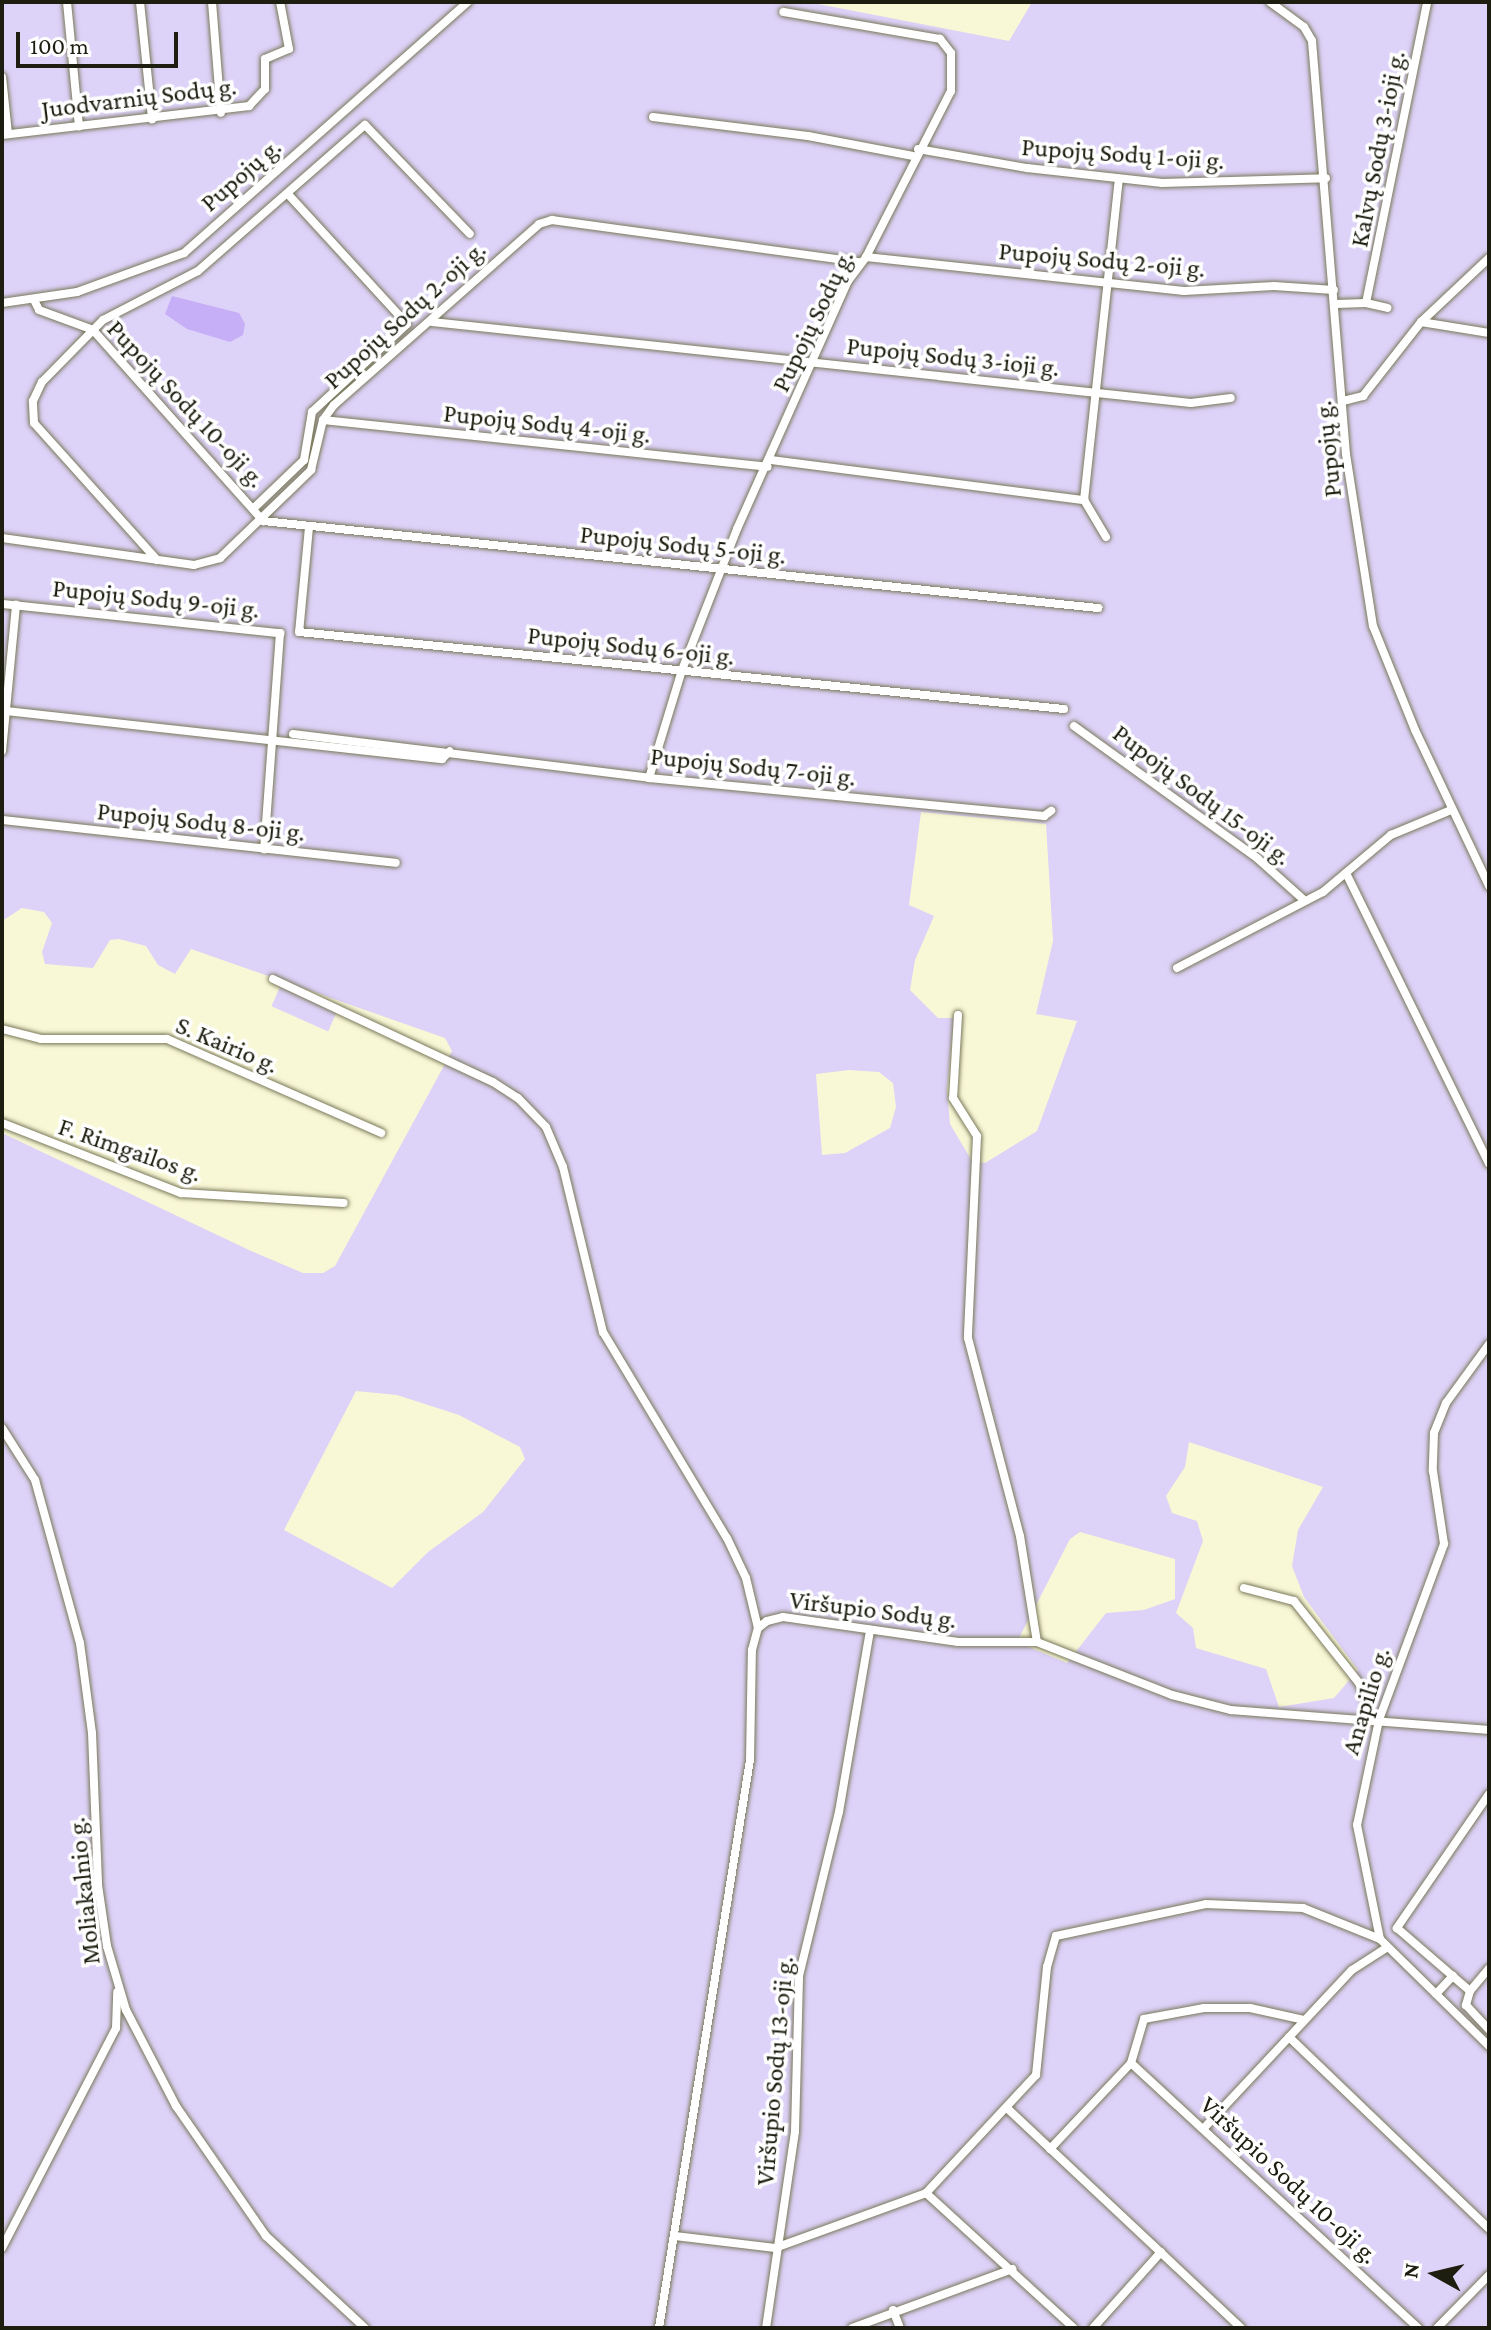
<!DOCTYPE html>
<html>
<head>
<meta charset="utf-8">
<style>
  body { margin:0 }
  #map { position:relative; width:1491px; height:2330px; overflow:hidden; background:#f9f8d6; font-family:"Crimson Pro",serif }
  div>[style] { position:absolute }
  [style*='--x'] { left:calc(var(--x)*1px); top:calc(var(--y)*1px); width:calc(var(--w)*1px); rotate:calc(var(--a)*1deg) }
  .green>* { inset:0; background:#ddd2f8; transform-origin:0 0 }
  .water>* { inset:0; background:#c6aff6 }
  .roads { filter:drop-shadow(0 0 2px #7a795b) drop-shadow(0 0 2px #7a795b) }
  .street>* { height:8px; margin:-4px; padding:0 4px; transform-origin:4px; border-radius:4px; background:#fff }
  span { translate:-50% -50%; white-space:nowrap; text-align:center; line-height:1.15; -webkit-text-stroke:7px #fff; paint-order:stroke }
  .street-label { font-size:26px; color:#1d1d10 }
  .frame { position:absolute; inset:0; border:4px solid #1d1d10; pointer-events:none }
  .north { position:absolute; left:1395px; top:2234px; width:80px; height:80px; -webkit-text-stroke:6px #fff; paint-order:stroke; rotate:278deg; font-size:22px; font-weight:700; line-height:32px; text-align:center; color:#1d1d10 }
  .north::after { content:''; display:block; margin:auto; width:28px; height:36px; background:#1d1d10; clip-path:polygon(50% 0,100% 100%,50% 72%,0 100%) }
  .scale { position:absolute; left:16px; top:32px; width:162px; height:36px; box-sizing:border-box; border:4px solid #1d1d10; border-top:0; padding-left:10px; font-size:24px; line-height:28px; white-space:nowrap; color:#1d1d10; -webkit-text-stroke:6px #fff; paint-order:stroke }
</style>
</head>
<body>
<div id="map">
  <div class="green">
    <div style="clip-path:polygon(evenodd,2px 2px,808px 2px,1009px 41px,1032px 2px,1489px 2px,1489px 2328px,2px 2328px,2px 1133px,249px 1250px,303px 1273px,323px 1273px,335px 1266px,452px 1051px,445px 1038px,191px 949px,175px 974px,158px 965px,146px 946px,119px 939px,110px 940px,93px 968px,45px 964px,42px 952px,52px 923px,44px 912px,22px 908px,2px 921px,2px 2px,921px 812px,1046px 824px,1053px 941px,1036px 1014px,1077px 1021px,1037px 1131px,985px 1163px,972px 1161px,950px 1124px,947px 1089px,954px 1018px,938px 1018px,910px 990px,915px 960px,934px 916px,909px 905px,921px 812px,2px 2px,849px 1070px,879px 1072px,893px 1083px,896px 1107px,890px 1128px,845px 1153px,822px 1155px,816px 1074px,849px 1070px,2px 2px,356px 1391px,397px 1395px,459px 1415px,520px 1447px,525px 1459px,483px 1512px,428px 1552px,392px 1588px,284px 1530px,356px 1391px,2px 2px,1189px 1442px,1323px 1487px,1298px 1530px,1292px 1566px,1304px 1597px,1358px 1670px,1334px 1698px,1279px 1707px,1266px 1669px,1196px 1648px,1193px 1628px,1176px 1613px,1203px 1541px,1197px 1521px,1172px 1513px,1166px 1496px,1185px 1467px,1189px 1442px,2px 2px,1080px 1532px,1175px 1559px,1175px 1599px,1144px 1610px,1106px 1613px,1067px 1663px,1017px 1642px,1070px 1539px,1080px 1532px)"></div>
    <div style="left:280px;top:987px;width:62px;height:21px;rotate:24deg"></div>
  </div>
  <div class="water">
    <div style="clip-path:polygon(172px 296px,239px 313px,245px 324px,243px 335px,230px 342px,187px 329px,165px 314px)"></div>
  </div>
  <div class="roads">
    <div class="street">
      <div style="--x:67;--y:2;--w:125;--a:84.5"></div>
      <div style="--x:140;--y:2;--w:118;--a:84.1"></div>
      <div style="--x:212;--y:2;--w:111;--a:85.4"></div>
      <div style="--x:1270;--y:2;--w:42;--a:36.3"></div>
      <div style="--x:1304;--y:27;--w:16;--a:60"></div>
      <div style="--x:1312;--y:41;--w:414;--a:85.3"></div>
      <div style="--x:1346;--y:454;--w:174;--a:81.1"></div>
      <div style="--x:1373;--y:626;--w:112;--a:68"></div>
      <div style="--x:1415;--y:730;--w:173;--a:64.6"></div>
      <div style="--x:2;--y:77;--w:57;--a:84"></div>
      <div style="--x:653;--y:117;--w:156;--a:7"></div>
      <div style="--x:808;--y:136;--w:107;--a:10.8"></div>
      <div style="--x:2;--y:135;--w:249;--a:-6.7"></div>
      <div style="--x:249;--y:106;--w:23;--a:-47"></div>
      <div style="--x:265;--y:89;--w:30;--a:-90"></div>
      <div style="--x:265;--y:59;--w:26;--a:-23"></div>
      <div style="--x:289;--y:49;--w:48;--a:-100.8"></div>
      <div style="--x:918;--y:149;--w:111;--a:9.9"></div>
      <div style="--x:1027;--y:168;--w:136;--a:6.3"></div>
      <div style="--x:1162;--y:183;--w:164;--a:-1.7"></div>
      <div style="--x:866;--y:257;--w:320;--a:6.1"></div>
      <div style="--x:1184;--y:291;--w:90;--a:-3.2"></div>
      <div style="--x:1274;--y:286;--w:60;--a:3.8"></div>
      <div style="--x:34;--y:300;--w:11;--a:63"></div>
      <div style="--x:39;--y:310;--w:58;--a:20.3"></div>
      <div style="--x:93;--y:330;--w:256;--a:48.3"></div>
      <div style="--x:2;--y:303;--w:76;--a:-8.3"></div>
      <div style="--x:77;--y:292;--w:114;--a:-20"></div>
      <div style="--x:184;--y:253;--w:379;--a:-41.5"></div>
      <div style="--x:1366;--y:303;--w:307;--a:-78.5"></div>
      <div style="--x:1336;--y:304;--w:30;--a:-2"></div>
      <div style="--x:1366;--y:303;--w:22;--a:13"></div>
      <div style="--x:432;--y:322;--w:763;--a:6.09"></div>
      <div style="--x:1191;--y:403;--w:40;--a:-7.1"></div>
      <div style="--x:1421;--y:322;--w:69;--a:9.2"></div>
      <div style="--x:1343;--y:401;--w:21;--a:-14"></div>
      <div style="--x:1363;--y:396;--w:94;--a:-51.9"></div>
      <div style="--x:1421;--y:322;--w:93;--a:-43.3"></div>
      <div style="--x:323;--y:420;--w:447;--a:6"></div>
      <div style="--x:771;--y:460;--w:316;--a:7.3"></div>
      <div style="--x:255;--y:507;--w:68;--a:-43.8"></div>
      <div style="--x:304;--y:460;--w:49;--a:-80.5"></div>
      <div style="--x:312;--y:412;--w:129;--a:-42.8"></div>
      <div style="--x:407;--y:324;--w:176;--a:-132.5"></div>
      <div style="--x:263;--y:521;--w:840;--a:5.95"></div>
      <div style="--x:309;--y:527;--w:105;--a:95.4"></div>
      <div style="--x:299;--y:632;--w:769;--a:5.75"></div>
      <div style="--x:1106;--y:537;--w:43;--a:-120.7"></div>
      <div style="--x:1084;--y:500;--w:323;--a:-83.8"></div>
      <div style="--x:2;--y:538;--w:194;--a:8"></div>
      <div style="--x:194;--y:565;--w:27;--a:-15"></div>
      <div style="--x:220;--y:558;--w:127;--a:-44"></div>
      <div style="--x:311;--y:470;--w:51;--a:-76.5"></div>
      <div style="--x:323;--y:420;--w:19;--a:-54"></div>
      <div style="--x:334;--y:405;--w:273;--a:-41.4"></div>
      <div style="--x:539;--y:224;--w:14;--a:-17"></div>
      <div style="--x:552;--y:220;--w:310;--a:7.8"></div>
      <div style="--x:157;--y:560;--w:184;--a:-131.9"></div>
      <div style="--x:34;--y:423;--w:22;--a:-93"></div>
      <div style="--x:33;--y:401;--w:21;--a:-65"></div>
      <div style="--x:42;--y:382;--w:87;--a:-45.5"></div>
      <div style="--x:103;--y:320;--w:107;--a:-27.3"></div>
      <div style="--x:198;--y:271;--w:222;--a:-41.2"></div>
      <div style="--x:365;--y:125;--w:151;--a:46.1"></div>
      <div style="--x:2;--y:604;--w:280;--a:6"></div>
      <div style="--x:280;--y:633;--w:217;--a:94.2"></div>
      <div style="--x:6;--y:711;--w:439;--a:6.3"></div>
      <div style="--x:442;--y:759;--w:11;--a:-45"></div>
      <div style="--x:1074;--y:726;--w:226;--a:35.8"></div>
      <div style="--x:1257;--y:858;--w:63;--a:41.8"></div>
      <div style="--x:293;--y:734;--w:359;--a:7"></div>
      <div style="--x:649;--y:778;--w:397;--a:5.5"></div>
      <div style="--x:1044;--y:816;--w:9;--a:-36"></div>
      <div style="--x:2;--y:751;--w:147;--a:-84.5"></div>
      <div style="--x:649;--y:778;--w:113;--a:-73"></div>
      <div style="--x:682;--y:670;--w:151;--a:-68.7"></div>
      <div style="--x:737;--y:529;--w:272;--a:-65.9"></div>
      <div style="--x:848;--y:281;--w:30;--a:-53"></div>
      <div style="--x:866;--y:257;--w:186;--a:-62.9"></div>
      <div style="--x:951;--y:91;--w:38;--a:-90"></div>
      <div style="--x:951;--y:53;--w:18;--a:-128"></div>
      <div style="--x:940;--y:39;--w:159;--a:-170.2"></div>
      <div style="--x:2;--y:820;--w:396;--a:6.2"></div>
      <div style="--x:1346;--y:873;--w:324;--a:63.8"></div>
      <div style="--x:1177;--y:968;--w:165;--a:-27.5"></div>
      <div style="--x:1323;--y:892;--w:89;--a:-40"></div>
      <div style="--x:1391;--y:835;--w:65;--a:-22.6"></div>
      <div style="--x:273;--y:979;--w:243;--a:25.1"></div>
      <div style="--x:493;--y:1082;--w:30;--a:33"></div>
      <div style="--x:518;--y:1098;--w:40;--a:46"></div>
      <div style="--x:546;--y:1127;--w:43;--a:67"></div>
      <div style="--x:563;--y:1167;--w:170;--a:76.4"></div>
      <div style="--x:603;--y:1332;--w:240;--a:59"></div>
      <div style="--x:727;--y:1538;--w:44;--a:64.6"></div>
      <div style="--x:746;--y:1578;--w:51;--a:76.5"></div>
      <div style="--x:958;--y:1015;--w:83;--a:93.4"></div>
      <div style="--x:953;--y:1098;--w:45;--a:57.7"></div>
      <div style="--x:977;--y:1136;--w:202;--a:92.6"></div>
      <div style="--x:968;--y:1338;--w:205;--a:75.3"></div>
      <div style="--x:1020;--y:1536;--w:107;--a:80.9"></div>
      <div style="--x:2;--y:1029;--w:40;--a:14.4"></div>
      <div style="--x:41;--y:1039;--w:126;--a:0"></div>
      <div style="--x:167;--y:1039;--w:234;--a:23.7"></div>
      <div style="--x:2;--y:1123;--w:192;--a:21.4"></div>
      <div style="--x:181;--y:1193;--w:163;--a:3.5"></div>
      <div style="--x:1489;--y:1344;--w:73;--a:126.1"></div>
      <div style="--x:1446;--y:1403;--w:32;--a:112"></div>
      <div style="--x:1434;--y:1433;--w:38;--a:92"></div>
      <div style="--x:1433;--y:1471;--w:74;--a:81.4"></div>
      <div style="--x:1444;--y:1544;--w:188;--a:110.3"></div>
      <div style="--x:1379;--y:1720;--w:107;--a:101.8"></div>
      <div style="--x:1357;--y:1825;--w:116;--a:78.6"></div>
      <div style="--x:1380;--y:1939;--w:153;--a:44.5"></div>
      <div style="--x:2;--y:1428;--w:62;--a:57.6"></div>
      <div style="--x:35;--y:1480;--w:169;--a:74.6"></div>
      <div style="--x:80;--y:1643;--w:91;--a:82.4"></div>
      <div style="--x:92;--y:1733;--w:152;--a:87.7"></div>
      <div style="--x:98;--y:1885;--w:62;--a:81.6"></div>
      <div style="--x:107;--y:1946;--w:67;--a:73.5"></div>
      <div style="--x:126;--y:2010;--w:108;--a:62.5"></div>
      <div style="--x:176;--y:2106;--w:158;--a:55.3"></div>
      <div style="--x:266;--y:2236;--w:135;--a:42.9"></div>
      <div style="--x:1244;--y:1588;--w:52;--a:14.6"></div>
      <div style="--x:1294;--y:1601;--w:105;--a:51.6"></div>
      <div style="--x:1359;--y:1683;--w:19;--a:65"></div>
      <div style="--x:1367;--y:1700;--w:20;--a:93"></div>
      <div style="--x:1489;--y:1794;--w:163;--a:124.5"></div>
      <div style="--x:1397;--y:1928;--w:96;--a:40.8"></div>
      <div style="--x:1470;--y:1991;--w:15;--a:106"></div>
      <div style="--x:1466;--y:2005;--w:34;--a:47"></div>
      <div style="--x:1470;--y:1991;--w:30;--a:-50"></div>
      <div style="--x:1436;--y:1994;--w:25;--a:-47"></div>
      <div style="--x:1289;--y:2037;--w:277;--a:43.8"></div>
      <div style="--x:1131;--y:2063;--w:391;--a:42.7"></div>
      <div style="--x:1008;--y:2109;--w:320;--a:43.2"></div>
      <div style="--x:1204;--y:2128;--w:216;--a:-46.9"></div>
      <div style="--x:1352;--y:1970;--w:40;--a:-32.9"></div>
      <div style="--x:1050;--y:2149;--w:118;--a:-46.7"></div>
      <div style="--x:1131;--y:2063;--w:46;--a:-73.5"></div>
      <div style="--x:1144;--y:2019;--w:61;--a:-10.4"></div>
      <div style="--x:1204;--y:2008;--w:46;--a:0"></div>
      <div style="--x:1250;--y:2008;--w:55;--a:12.5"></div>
      <div style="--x:926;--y:2193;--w:200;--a:42.4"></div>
      <div style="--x:675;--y:2236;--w:101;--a:6.8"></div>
      <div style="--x:775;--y:2248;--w:161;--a:-20"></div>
      <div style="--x:926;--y:2193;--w:161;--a:-47"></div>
      <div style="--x:1036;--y:2075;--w:109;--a:-84.2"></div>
      <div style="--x:1047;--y:1967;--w:32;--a:-74"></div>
      <div style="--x:1056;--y:1936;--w:153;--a:-12"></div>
      <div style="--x:1206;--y:1904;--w:97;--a:2.4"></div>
      <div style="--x:1303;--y:1908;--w:83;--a:21.9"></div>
      <div style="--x:2;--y:2248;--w:248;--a:-62.6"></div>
      <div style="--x:116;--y:2028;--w:36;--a:-88"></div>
      <div style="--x:893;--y:2310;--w:19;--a:69"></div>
      <div style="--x:659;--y:2328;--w:575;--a:-80.9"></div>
      <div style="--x:750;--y:1760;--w:110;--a:-89"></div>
      <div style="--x:752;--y:1650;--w:23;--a:-75"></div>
      <div style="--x:758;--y:1628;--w:11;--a:-38"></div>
      <div style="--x:767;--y:1621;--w:16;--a:-14"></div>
      <div style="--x:783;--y:1617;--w:177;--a:8.1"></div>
      <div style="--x:958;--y:1642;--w:79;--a:0"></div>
      <div style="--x:1037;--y:1642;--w:145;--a:21.4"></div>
      <div style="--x:1172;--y:1695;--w:61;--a:14.3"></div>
      <div style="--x:1231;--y:1710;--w:259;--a:4.4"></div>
      <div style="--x:766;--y:2328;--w:199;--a:-81.6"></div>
      <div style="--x:795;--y:2131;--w:155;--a:-88.5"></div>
      <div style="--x:799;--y:1976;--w:169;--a:-76.3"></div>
      <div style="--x:839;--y:1812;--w:185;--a:-80.3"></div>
      <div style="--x:852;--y:2328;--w:171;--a:-20.2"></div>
      <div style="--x:1093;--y:2328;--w:102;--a:-48.2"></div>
      <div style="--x:1437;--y:2328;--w:74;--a:-45.5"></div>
    </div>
  </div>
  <div class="street-label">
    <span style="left:139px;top:98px;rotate:-7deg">Juodvarnių Sodų g.</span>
    <span style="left:1378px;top:149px;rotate:-79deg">Kalvų Sodų 3-ioji g.</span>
    <span style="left:1123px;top:154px;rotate:4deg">Pupojų Sodų 1-oji g.</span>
    <span style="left:241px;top:175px;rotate:-41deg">Pupojų g.</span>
    <span style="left:1102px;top:260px;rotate:5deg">Pupojų Sodų 2-oji g.</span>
    <span style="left:405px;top:315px;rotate:-42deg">Pupojų Sodų 2-oji g.</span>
    <span style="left:813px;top:321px;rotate:-64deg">Pupojų Sodų g.</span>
    <span style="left:953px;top:357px;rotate:6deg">Pupojų Sodų 3-ioji g.</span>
    <span style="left:186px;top:404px;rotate:47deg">Pupojų Sodų 10-oji g.</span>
    <span style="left:547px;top:424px;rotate:6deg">Pupojų Sodų 4-oji g.</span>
    <span style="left:1328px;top:449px;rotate:-96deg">Pupojų g.</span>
    <span style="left:683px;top:545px;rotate:6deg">Pupojų Sodų 5-oji g.</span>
    <span style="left:156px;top:599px;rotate:6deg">Pupojų Sodų 9-oji g.</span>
    <span style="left:631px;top:646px;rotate:6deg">Pupojų Sodų 6-oji g.</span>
    <span style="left:753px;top:767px;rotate:6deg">Pupojų Sodų 7-oji g.</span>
    <span style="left:1202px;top:795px;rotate:37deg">Pupojų Sodų 15-oji g.</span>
    <span style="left:201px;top:822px;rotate:6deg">Pupojų Sodų 8-oji g.</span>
    <span style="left:227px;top:1045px;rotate:23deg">S. Kairio g.</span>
    <span style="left:130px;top:1150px;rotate:19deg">F. Rimgailos g.</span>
    <span style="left:873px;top:1610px;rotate:7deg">Viršupio Sodų g.</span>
    <span style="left:1366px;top:1701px;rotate:-73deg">Anapilio g.</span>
    <span style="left:84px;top:1891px;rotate:-96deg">Moliakalnio g.</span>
    <span style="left:775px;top:2071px;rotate:-85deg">Viršupio Sodų 13-oji g.</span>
    <span style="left:1289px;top:2180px;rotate:43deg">Viršupio Sodų 10-oji g.</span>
  </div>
  <div class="frame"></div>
  <div class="north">N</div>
  <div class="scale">100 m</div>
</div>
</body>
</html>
